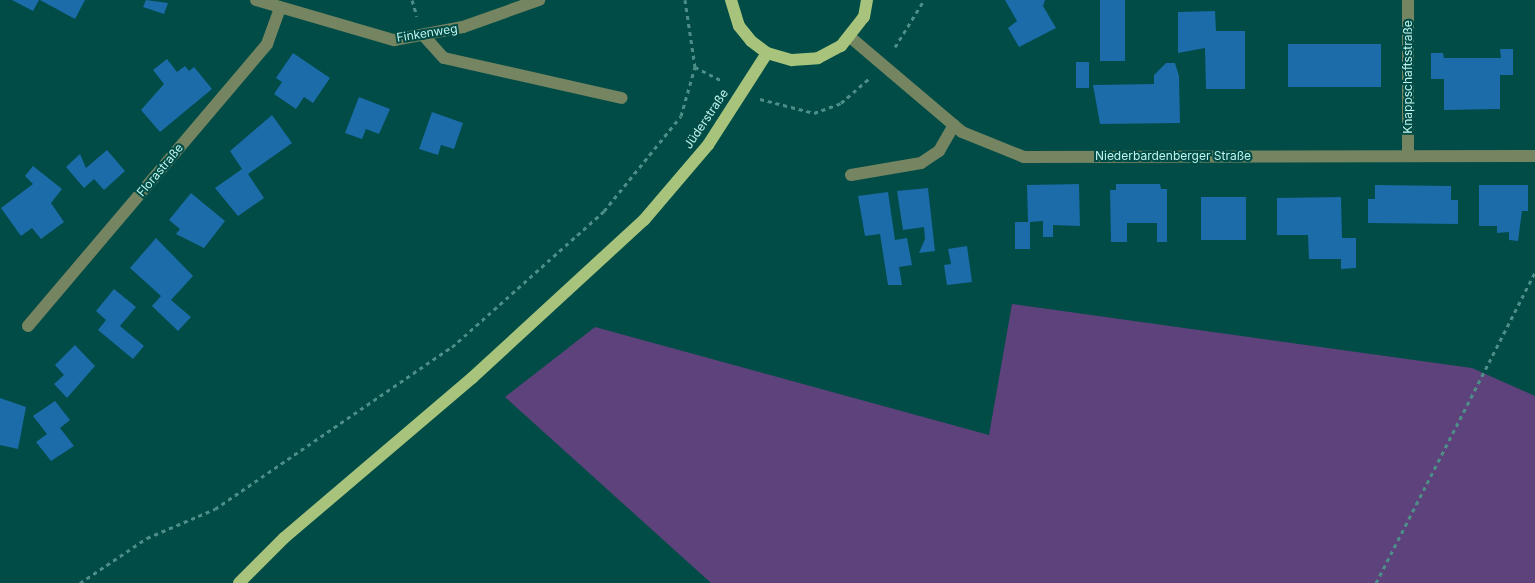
<!DOCTYPE html>
<html>
<head>
<meta charset="utf-8">
<style>
  body { margin:0 }
  #map { position:relative; width:1535px; height:583px; overflow:hidden; background:#014c46; font-family:Inter,sans-serif }
  div>[style] { position:absolute }
  [style*='--x'] { left:calc(var(--x)*1px); top:calc(var(--y)*1px); width:calc(var(--w)*1px); rotate:calc(var(--a)*1deg) }
  .green>* { inset:0; background:#5e427b }
  .building>* { inset:0; background:#1b6ca8; transform-origin:0 0 }
  .path>* { height:3px; margin-top:-1.5px; transform-origin:0; background:repeating-linear-gradient(90deg,#4d8e88 0 4px,transparent 0 8px) }
  .minor>* { height:12px; margin:-6px; padding:0 6px; transform-origin:6px; border-radius:6px; background:#758461 }
  .major>* { height:12px; margin:-6px; padding:0 6px; transform-origin:6px; border-radius:6px; background:#a8c47c }
  span { translate:-50% -50%; white-space:nowrap; text-align:center; line-height:1.15; -webkit-text-stroke:4px #014c46; paint-order:stroke }
  .street-label { font-size:12px; color:#bff3ec }
</style>
</head>
<body>
<div id="map">
  <div class="green">
    <div style="clip-path:polygon(1012px 304px,1472px 368px,1535px 396px,1535px 583px,711px 583px,505px 397px,595px 327px,989px 435px)"></div>
  </div>
  <div class="building">
    <div style="clip-path:polygon(12px 0,39px 0,33px 11px)"></div>
    <div style="clip-path:polygon(40px 0,85px 0,75px 19px)"></div>
    <div style="clip-path:polygon(146px 0,168px 3px,164px 14px,143px 7px)"></div>
    <div style="clip-path:polygon(1005px 0,1045px 0,1043px 6px,1056px 28px,1019px 47px,1008px 28px,1017px 21px)"></div>
    <div style="left:1100px;top:0;width:25px;height:61px"></div>
    <div style="clip-path:polygon(1215px 11px,1216px 31px,1245px 31px,1245px 89px,1206px 89px,1205px 48px,1178px 53px,1178px 12px)"></div>
    <div style="left:1381px;top:44px;width:43px;height:93px;rotate:90deg"></div>
    <div style="clip-path:polygon(1500px 49px,1513px 49px,1513px 75px,1500px 75px,1500px 109px,1444px 110px,1444px 79px,1431px 79px,1431px 53px,1443px 53px,1444px 58px,1501px 58px)"></div>
    <div style="clip-path:polygon(293px 53px,330px 78px,313px 103px,304px 97px,296px 109px,274px 94px,282px 82px,276px 78px)"></div>
    <div style="clip-path:polygon(167px 59px,177px 72px,185px 66px,189px 71px,194px 67px,212px 89px,160px 132px,141px 110px,164px 84px,153px 70px)"></div>
    <div style="left:1076px;top:62px;width:13px;height:26px"></div>
    <div style="clip-path:polygon(1166px 63px,1175px 63px,1179px 76px,1180px 123px,1100px 124px,1093px 85px,1154px 84px,1154px 75px)"></div>
    <div style="clip-path:polygon(359px 97px,390px 109px,379px 134px,366px 129px,362px 139px,345px 133px)"></div>
    <div style="clip-path:polygon(432px 112px,463px 123px,454px 149px,441px 145px,438px 155px,419px 149px)"></div>
    <div style="clip-path:polygon(272px 115px,292px 143px,248px 174px,264px 198px,238px 216px,215px 188px,242px 169px,230px 151px)"></div>
    <div style="clip-path:polygon(107px 150px,125px 171px,104px 190px,94px 179px,84px 188px,66px 167px,80px 154px,86px 168px)"></div>
    <div style="clip-path:polygon(33px 166px,62px 189px,51px 203px,64px 222px,41px 239px,32px 228px,21px 236px,1px 208px,33px 184px,25px 176px)"></div>
    <div style="clip-path:polygon(1079px 184px,1080px 226px,1053px 225px,1053px 237px,1043px 237px,1043px 221px,1030px 222px,1030px 249px,1015px 249px,1015px 222px,1028px 222px,1027px 185px)"></div>
    <div style="clip-path:polygon(1116px 184px,1160px 184px,1161px 189px,1167px 189px,1167px 242px,1157px 242px,1157px 223px,1127px 223px,1127px 242px,1111px 242px,1110px 190px,1116px 190px)"></div>
    <div style="clip-path:polygon(1375px 185px,1451px 186px,1451px 200px,1458px 200px,1458px 224px,1368px 223px,1368px 199px,1375px 199px)"></div>
    <div style="clip-path:polygon(1479px 185px,1528px 185px,1528px 211px,1522px 211px,1518px 241px,1509px 240px,1509px 232px,1497px 233px,1497px 226px,1479px 226px)"></div>
    <div style="clip-path:polygon(928px 188px,935px 251px,919px 253px,925px 239px,924px 227px,903px 230px,897px 191px)"></div>
    <div style="clip-path:polygon(888px 192px,895px 240px,907px 238px,912px 265px,899px 267px,902px 285px,888px 285px,880px 234px,865px 236px,858px 196px)"></div>
    <div style="clip-path:polygon(191px 193px,225px 221px,204px 248px,176px 234px,180px 229px,169px 220px)"></div>
    <div style="left:1201px;top:197px;width:45px;height:43px"></div>
    <div style="clip-path:polygon(1341px 197px,1342px 238px,1356px 238px,1356px 268px,1341px 269px,1341px 259px,1309px 259px,1308px 235px,1277px 235px,1277px 198px)"></div>
    <div style="clip-path:polygon(156px 238px,193px 276px,171px 300px,191px 317px,178px 331px,152px 306px,161px 296px,130px 268px)"></div>
    <div style="clip-path:polygon(967px 246px,972px 282px,947px 285px,944px 265px,951px 264px,948px 249px)"></div>
    <div style="clip-path:polygon(114px 289px,136px 307px,120px 326px,144px 346px,133px 359px,98px 330px,106px 320px,96px 311px)"></div>
    <div style="clip-path:polygon(75px 345px,95px 366px,67px 398px,54px 384px,64px 375px,55px 365px)"></div>
    <div style="clip-path:polygon(0 398px,26px 407px,18px 449px,0 445px)"></div>
    <div style="clip-path:polygon(55px 401px,70px 420px,60px 428px,74px 446px,51px 461px,36px 442px,47px 434px,33px 416px)"></div>
  </div>
  <div class="path">
    <div style="--x:412;--y:0;--w:17;--a:73"></div>
    <div style="--x:895;--y:47;--w:55;--a:-58.3"></div>
    <div style="--x:695;--y:67;--w:31;--a:27"></div>
    <div style="--x:760;--y:99;--w:56;--a:14.5"></div>
    <div style="--x:814;--y:113;--w:29;--a:-20"></div>
    <div style="--x:841;--y:103;--w:37;--a:-41"></div>
    <div style="--x:80;--y:583;--w:81;--a:-33.9"></div>
    <div style="--x:147;--y:538;--w:74;--a:-23.1"></div>
    <div style="--x:215;--y:509;--w:287;--a:-34.4"></div>
    <div style="--x:452;--y:347;--w:204;--a:-41.8"></div>
    <div style="--x:604;--y:211;--w:122;--a:-51"></div>
    <div style="--x:681;--y:116;--w:51;--a:-74.1"></div>
    <div style="--x:695;--y:67;--w:68;--a:-98.5"></div>
    <div style="--x:1376;--y:583;--w:349;--a:-62.9"></div>
  </div>
  <div class="minor">
    <div style="--x:256;--y:0;--w:144;--a:16.2"></div>
    <div style="--x:394;--y:40;--w:70;--a:-10.7"></div>
    <div style="--x:463;--y:27;--w:81;--a:-19.6"></div>
    <div style="--x:423;--y:35;--w:31;--a:48"></div>
    <div style="--x:444;--y:58;--w:182;--a:12.7"></div>
    <div style="--x:850;--y:37;--w:147;--a:40.3"></div>
    <div style="--x:962;--y:132;--w:67;--a:22"></div>
    <div style="--x:1024;--y:157;--w:511;--a:-0.11"></div>
    <div style="--x:1408;--y:155;--w:155;--a:-90"></div>
    <div style="--x:851;--y:175;--w:71;--a:-9.7"></div>
    <div style="--x:921;--y:163;--w:22;--a:-34"></div>
    <div style="--x:939;--y:151;--w:30;--a:-60"></div>
    <div style="--x:28;--y:326;--w:370;--a:-49.7"></div>
    <div style="--x:267;--y:44;--w:38;--a:-70"></div>
  </div>
  <div class="major">
    <div style="--x:731;--y:0;--w:27;--a:73"></div>
    <div style="--x:739;--y:26;--w:19;--a:51"></div>
    <div style="--x:751;--y:41;--w:20;--a:37"></div>
    <div style="--x:767;--y:53;--w:26;--a:16"></div>
    <div style="--x:792;--y:60;--w:26;--a:-4"></div>
    <div style="--x:818;--y:58;--w:26;--a:-28"></div>
    <div style="--x:841;--y:46;--w:37;--a:-52"></div>
    <div style="--x:864;--y:17;--w:17;--a:-80"></div>
    <div style="--x:239;--y:583;--w:64;--a:-45"></div>
    <div style="--x:284;--y:538;--w:247;--a:-40.4"></div>
    <div style="--x:472;--y:378;--w:234;--a:-42.6"></div>
    <div style="--x:644;--y:220;--w:99;--a:-49.5"></div>
    <div style="--x:708;--y:145;--w:109;--a:-57.3"></div>
  </div>
  <div class="street-label">
    <span style="left:427px;top:33px;rotate:-9deg">Finkenweg</span>
    <span style="left:1408px;top:77px;rotate:-90deg">Knappschaftsstraße</span>
    <span style="left:706px;top:119px;rotate:-56deg">Jüderstraße</span>
    <span style="left:1173px;top:156px">Niederbardenberger Straße</span>
    <span style="left:160px;top:170px;rotate:-50deg">Florastraße</span>
  </div>
</div>
</body>
</html>
